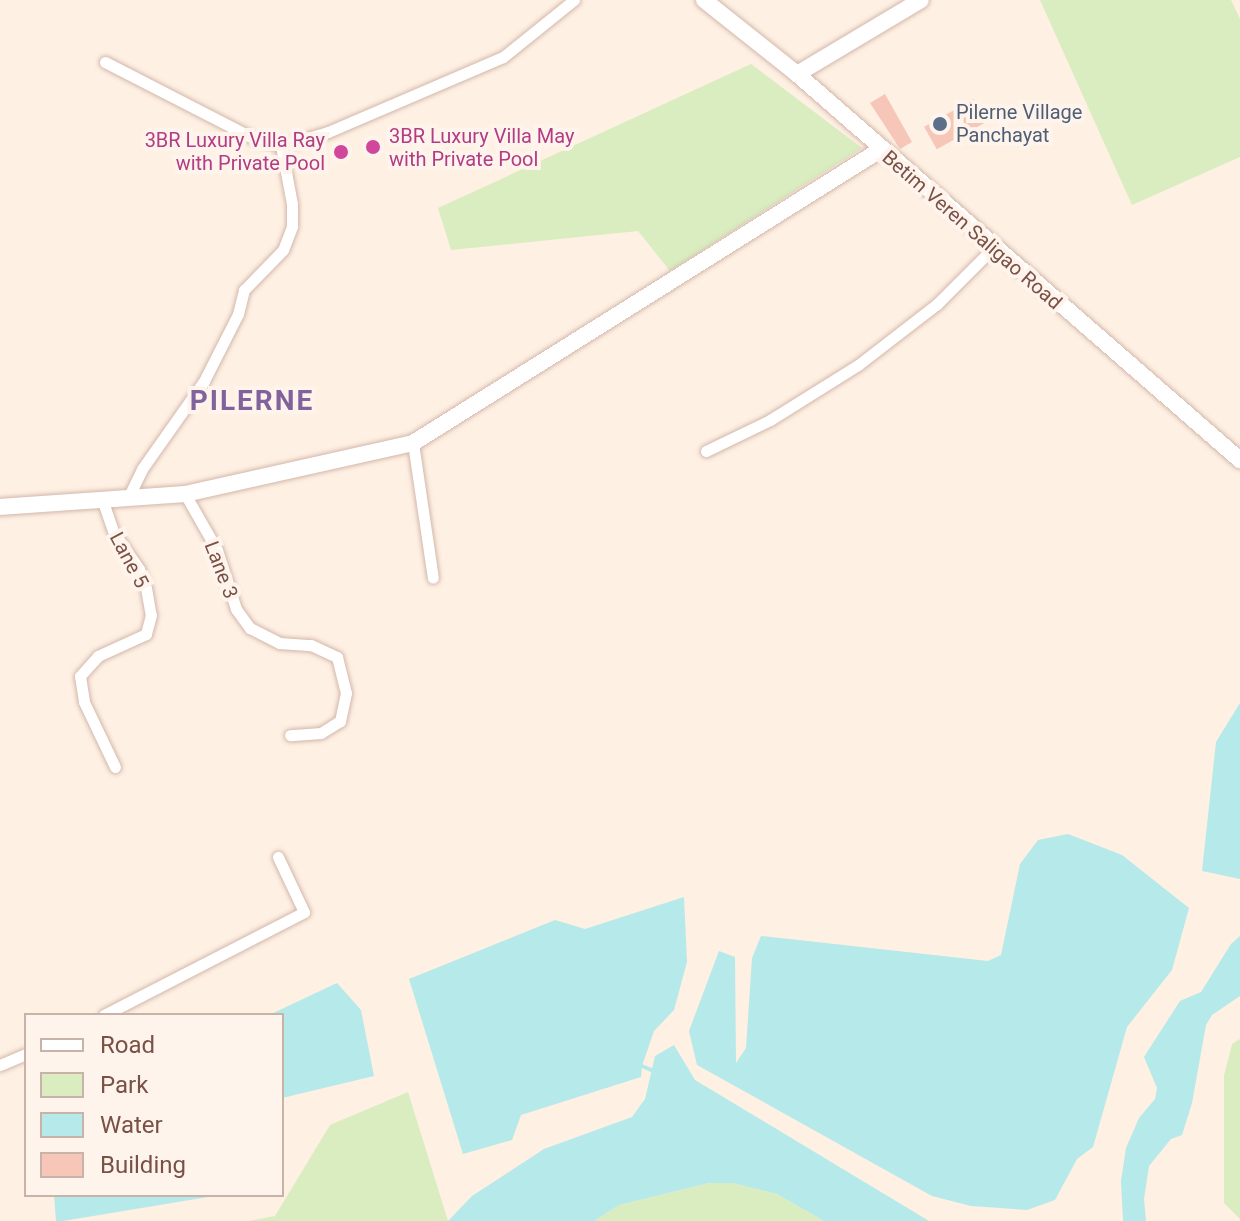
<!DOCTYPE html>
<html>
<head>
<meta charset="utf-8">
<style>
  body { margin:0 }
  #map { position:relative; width:1240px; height:1221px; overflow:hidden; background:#fef0e3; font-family:Roboto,sans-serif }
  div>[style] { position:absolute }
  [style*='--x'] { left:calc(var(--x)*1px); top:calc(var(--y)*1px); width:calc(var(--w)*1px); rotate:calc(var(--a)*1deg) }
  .green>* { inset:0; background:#d9edc0 }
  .water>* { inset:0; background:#b6e9e9 }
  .stream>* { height:4px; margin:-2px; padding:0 2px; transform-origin:2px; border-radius:2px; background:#b6e9e9 }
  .building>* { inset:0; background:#f6c7b9; transform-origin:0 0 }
  .roads { filter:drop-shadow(0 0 2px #d3b7ab) drop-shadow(0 0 2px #d3b7ab) }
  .street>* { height:11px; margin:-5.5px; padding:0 5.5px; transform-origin:5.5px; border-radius:5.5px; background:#fff }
  .secondary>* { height:16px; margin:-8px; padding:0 8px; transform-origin:8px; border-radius:8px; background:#fff }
  .dots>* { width:22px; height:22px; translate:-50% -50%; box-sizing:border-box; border:4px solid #fff4eb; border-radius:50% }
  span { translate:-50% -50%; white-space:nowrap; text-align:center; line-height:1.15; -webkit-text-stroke:8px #fff4eb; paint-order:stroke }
  .service-label { font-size:20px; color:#4e5e75 }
  .left { translate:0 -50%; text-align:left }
  .hotel-label { font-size:20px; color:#b23c85 }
  .right { translate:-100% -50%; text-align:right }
  .street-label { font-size:20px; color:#795147 }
  .district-label { font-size:28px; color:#80629d; font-weight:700; letter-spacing:2px }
  .legend { position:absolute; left:24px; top:1013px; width:260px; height:184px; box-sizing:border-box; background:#fff4eb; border:2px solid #c9b3a9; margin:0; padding:10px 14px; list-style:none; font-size:24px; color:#795147 }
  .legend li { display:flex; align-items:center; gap:16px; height:40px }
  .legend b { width:40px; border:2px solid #c9b3a9 }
</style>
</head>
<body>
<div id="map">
  <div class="green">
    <div style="clip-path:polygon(1040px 0,1231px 0,1240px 19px,1240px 157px,1132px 205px)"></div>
    <div style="clip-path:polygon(751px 64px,862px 148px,670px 271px,638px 231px,451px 250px,438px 208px)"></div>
    <div style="clip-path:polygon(1240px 1039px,1240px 1219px,1224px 1203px,1224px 1076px,1232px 1044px)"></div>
    <div style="clip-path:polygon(408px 1092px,448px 1221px,248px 1221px,275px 1216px,330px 1125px)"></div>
    <div style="clip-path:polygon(709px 1183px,732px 1183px,777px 1194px,824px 1221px,594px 1221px,619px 1205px)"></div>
  </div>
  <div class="water">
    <div style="clip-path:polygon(1240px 703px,1240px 879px,1202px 871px,1216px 742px)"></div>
    <div style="clip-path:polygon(1068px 834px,1122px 855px,1189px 908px,1172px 970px,1127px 1027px,1093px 1147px,1077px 1159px,1055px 1200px,1027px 1210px,971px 1206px,932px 1196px,697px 1065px,689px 1031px,719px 951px,735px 957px,736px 1063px,746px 1048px,752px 958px,761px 936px,988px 961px,1001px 955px,1020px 864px,1038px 840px)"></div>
    <div style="clip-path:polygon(684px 897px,687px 962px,674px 1010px,654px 1031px,642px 1066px,641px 1077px,521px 1115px,512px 1140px,463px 1154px,409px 979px,555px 920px,585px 929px)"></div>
    <div style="clip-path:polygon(1240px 936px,1240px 996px,1212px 1015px,1206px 1025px,1192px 1103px,1182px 1135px,1171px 1139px,1149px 1166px,1144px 1199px,1146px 1221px,1123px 1221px,1121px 1181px,1126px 1148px,1139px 1118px,1155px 1099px,1157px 1088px,1144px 1057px,1180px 1001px,1201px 992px,1231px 944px)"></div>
    <div style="clip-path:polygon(337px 983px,361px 1010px,374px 1076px,282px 1098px,282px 1015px,269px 1015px)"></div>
    <div style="clip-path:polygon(674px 1045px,695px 1080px,929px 1221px,824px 1221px,777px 1194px,732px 1183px,709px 1183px,619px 1205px,594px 1221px,448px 1221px,472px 1196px,544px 1149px,632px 1117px,645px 1099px,655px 1056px)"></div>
    <div style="clip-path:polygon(54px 1195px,220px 1195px,63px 1221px,56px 1221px)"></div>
  </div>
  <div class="stream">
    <div style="--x:642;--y:1066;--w:13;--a:23"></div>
  </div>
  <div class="building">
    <div style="clip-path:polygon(885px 94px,912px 142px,900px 149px,870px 103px)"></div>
    <div style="left:974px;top:99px;width:26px;height:57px;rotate:61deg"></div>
  </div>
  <div class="roads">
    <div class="street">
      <div style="--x:105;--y:62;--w:164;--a:27.2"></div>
      <div style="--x:251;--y:137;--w:31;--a:17"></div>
      <div style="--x:281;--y:146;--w:49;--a:-16.6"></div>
      <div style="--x:328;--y:132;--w:190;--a:-23.2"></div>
      <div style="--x:503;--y:57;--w:91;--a:-38.8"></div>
      <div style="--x:413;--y:443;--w:136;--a:81.6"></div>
      <div style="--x:706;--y:451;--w:71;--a:-25.8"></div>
      <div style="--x:770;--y:420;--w:104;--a:-32"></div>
      <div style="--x:858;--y:365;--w:100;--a:-37.7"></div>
      <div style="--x:937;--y:304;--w:79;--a:-45"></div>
      <div style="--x:185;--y:494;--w:64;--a:60.3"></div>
      <div style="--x:217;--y:550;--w:62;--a:72.1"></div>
      <div style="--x:236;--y:609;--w:24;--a:54"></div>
      <div style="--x:250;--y:628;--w:33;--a:27"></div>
      <div style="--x:279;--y:643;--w:32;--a:4"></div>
      <div style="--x:311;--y:645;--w:29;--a:25"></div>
      <div style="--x:337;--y:657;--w:37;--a:76"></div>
      <div style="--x:346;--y:693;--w:29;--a:102"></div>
      <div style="--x:340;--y:721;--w:22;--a:148"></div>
      <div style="--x:321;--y:733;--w:31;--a:176"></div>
      <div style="--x:128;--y:498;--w:32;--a:-64"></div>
      <div style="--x:142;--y:469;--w:108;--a:-54.8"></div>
      <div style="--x:204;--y:381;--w:75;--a:-63.1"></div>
      <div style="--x:238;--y:314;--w:25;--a:-76"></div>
      <div style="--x:244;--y:290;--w:56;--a:-45.7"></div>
      <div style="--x:283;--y:250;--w:26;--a:-69"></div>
      <div style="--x:292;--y:226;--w:22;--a:-90"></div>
      <div style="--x:292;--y:204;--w:59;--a:-100.7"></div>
      <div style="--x:102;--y:499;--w:36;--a:71"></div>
      <div style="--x:114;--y:533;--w:44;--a:55.2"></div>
      <div style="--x:139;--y:569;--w:20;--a:70"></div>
      <div style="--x:146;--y:588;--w:27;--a:80"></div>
      <div style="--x:151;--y:615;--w:20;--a:105"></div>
      <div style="--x:146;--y:634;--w:53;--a:155.4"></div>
      <div style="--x:98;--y:656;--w:27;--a:132"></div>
      <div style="--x:80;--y:676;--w:26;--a:81"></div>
      <div style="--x:84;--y:702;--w:72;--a:64.5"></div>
      <div style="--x:104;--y:1015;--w:225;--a:-27.2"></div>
      <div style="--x:304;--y:912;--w:61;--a:-115.3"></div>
      <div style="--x:0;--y:1065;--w:28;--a:-23"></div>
    </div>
    <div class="secondary">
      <div style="--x:704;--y:0;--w:119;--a:38.5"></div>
      <div style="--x:797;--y:74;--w:588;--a:41.07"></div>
      <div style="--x:797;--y:74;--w:144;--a:-30.8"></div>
      <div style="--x:0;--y:507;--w:185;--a:-4"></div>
      <div style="--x:185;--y:494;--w:234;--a:-12.6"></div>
      <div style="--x:413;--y:443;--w:551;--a:-32.1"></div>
    </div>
  </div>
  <div class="dots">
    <div style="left:940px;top:124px;background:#5c6f8a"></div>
    <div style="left:373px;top:147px;background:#d1479c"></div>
    <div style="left:341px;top:152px;background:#d1479c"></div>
  </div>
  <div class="service-label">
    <span class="left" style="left:956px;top:124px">Pilerne Village<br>Panchayat</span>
  </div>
  <div class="hotel-label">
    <span class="left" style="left:389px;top:148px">3BR Luxury Villa May<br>with Private Pool</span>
    <span class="right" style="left:325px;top:152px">3BR Luxury Villa Ray<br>with Private Pool</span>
  </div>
  <div class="street-label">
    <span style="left:972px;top:230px;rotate:41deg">Betim Veren Saligao Road</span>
    <span style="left:129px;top:560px;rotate:62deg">Lane 5</span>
    <span style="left:221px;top:570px;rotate:69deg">Lane 3</span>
  </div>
  <div class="district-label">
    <span style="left:252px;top:401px">PILERNE</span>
  </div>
  <ul class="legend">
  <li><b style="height:10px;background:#fff"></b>Road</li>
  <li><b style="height:22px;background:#d9edc0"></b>Park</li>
  <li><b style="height:22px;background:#b6e9e9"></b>Water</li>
  <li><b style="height:22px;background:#f6c7b9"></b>Building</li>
  </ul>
</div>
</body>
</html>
